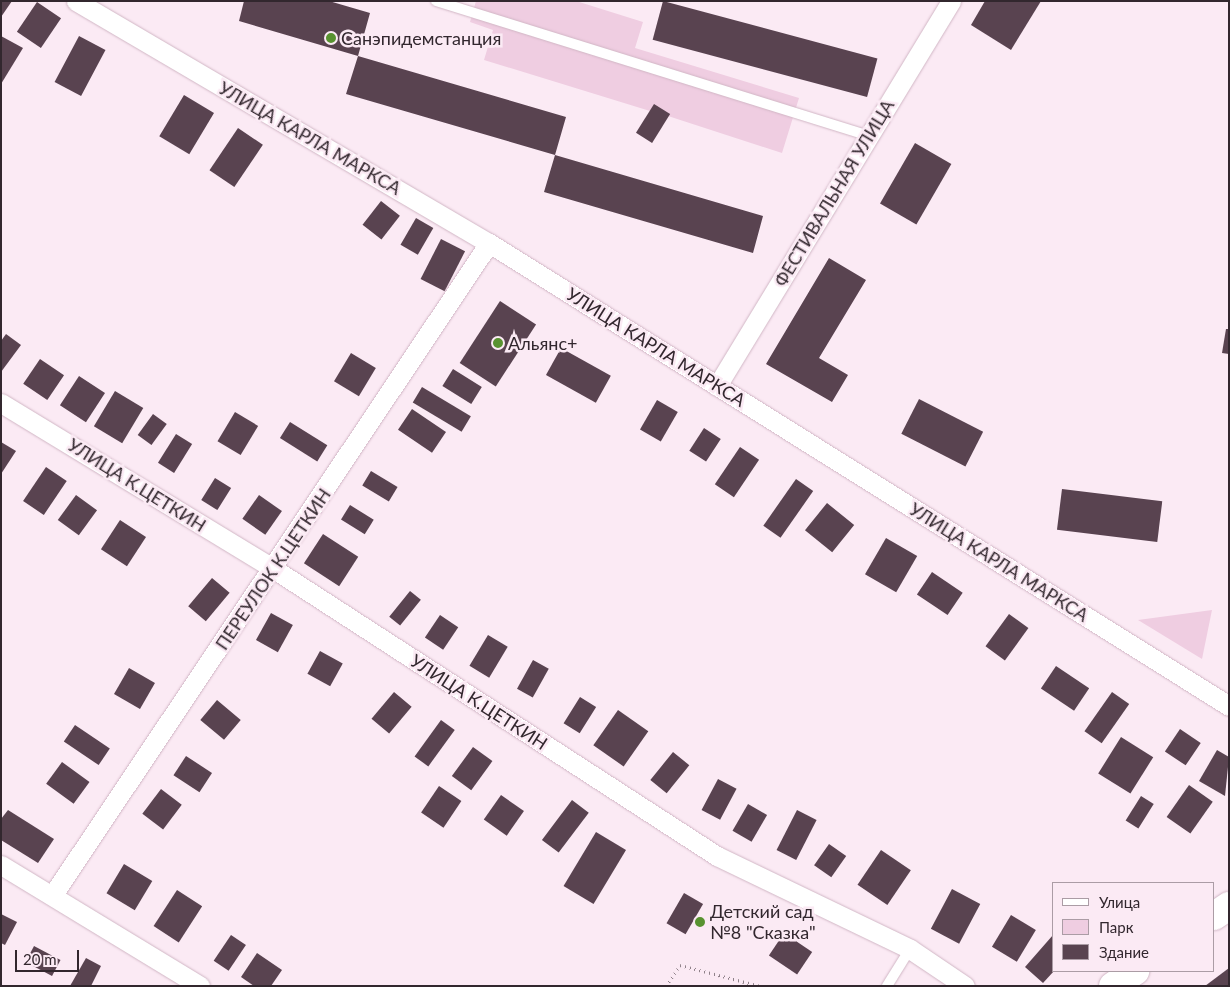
<!DOCTYPE html>
<html>
<head>
<meta charset="utf-8">
<style>
  body { margin:0 }
  #map { position:relative; width:1230px; height:987px; overflow:hidden; background:#fbeaf4; font-family:Lato,sans-serif }
  div>[style] { position:absolute }
  [style*='--x'] { left:calc(var(--x)*1px); top:calc(var(--y)*1px); width:calc(var(--w)*1px); rotate:calc(var(--a)*1deg) }
  .green>* { inset:0; background:#efcde1 }
  .building>* { inset:0; background:#594350; transform-origin:0 0 }
  .path>* { height:3px; margin-top:-1.5px; transform-origin:0; background:repeating-linear-gradient(90deg,#90828a 0 1px,transparent 0 5px) }
  .roads { filter:drop-shadow(0 0 1px #d1b6c5) drop-shadow(0 0 1px #d1b6c5) }
  .lane>* { height:10px; margin:-5px; padding:0 5px; transform-origin:5px; border-radius:5px; background:#fff }
  .street>* { height:19px; margin:-9.5px; padding:0 9.5px; transform-origin:9.5px; border-radius:9.5px; background:#fff }
  .secondary>* { height:28px; margin:-14px; padding:0 14px; transform-origin:14px; border-radius:14px; background:#fff }
  .dots>* { width:14px; height:14px; translate:-50% -50%; box-sizing:border-box; border:2px solid #fbeaf4; border-radius:50% }
  span { translate:-50% -50%; white-space:nowrap; text-align:center; line-height:1.15; -webkit-text-stroke:5px #fbeaf4; paint-order:stroke }
  .poi-label { font-size:18px; color:#32272e }
  .left { translate:0 -50%; text-align:left }
  .street-label { font-size:18px; color:#32272e }
  .frame { position:absolute; inset:0; border:2px solid #32272e; pointer-events:none }
  .legend { position:absolute; left:1052px; top:882px; width:162px; height:90px; box-sizing:border-box; background:#fbeaf4; border:1px solid #ab9ca5; margin:0; padding:6px 9px; list-style:none; font-size:15px; color:#32272e }
  .legend li { display:flex; align-items:center; gap:10px; height:25px }
  .legend b { width:25px; border:1px solid #ab9ca5 }
  .scale { position:absolute; left:15px; top:950px; width:64px; height:22px; box-sizing:border-box; border:2px solid #32272e; border-top:0; padding-left:6px; font-size:15px; line-height:18px; white-space:nowrap; color:#32272e; -webkit-text-stroke:4px #fbeaf4; paint-order:stroke }
</style>
</head>
<body>
<div id="map">
  <div class="green">
    <div style="clip-path:polygon(476px 1px,576px 1px,643px 22px,635px 48px,799px 98px,782px 153px,668px 116px,654px 105px,650px 111px,484px 60px,493px 30px,470px 22px)"></div>
    <div style="clip-path:polygon(1212px 610px,1202px 659px,1138px 620px)"></div>
  </div>
  <div class="building">
    <div style="clip-path:polygon(1px 1px,12px 1px,1px 17px)"></div>
    <div style="clip-path:polygon(244px 1px,329px 1px,370px 13px,358px 56px,566px 117px,555px 155px,763px 216px,753px 253px,544px 192px,555px 155px,346px 94px,358px 56px,239px 21px)"></div>
    <div style="left:663px;top:1px;width:222px;height:40px;rotate:15deg"></div>
    <div style="clip-path:polygon(985px 1px,1041px 1px,1011px 50px,971px 25px)"></div>
    <div style="left:37px;top:2px;width:29px;height:36px;rotate:34deg"></div>
    <div style="clip-path:polygon(1px 36px,23px 48px,1px 84px)"></div>
    <div style="left:79px;top:36px;width:30px;height:52px;rotate:28deg"></div>
    <div style="left:184px;top:95px;width:35px;height:48px;rotate:31deg"></div>
    <div style="left:654px;top:104px;width:19px;height:34px;rotate:32deg"></div>
    <div style="left:238px;top:128px;width:30px;height:51px;rotate:34deg"></div>
    <div style="left:915px;top:143px;width:42px;height:70px;rotate:30deg"></div>
    <div style="left:381px;top:201px;width:24px;height:30px;rotate:38deg"></div>
    <div style="left:416px;top:218px;width:20px;height:31px;rotate:30deg"></div>
    <div style="left:441px;top:239px;width:27px;height:45px;rotate:27deg"></div>
    <div style="clip-path:polygon(829px 258px,866px 280px,819px 358px,848px 375px,832px 402px,766px 364px)"></div>
    <div style="left:500px;top:301px;width:43px;height:74px;rotate:33deg"></div>
    <div style="clip-path:polygon(1226px 329px,1229px 329px,1229px 354px,1222px 353px)"></div>
    <div style="clip-path:polygon(6px 334px,21px 345px,1px 372px,1px 341px)"></div>
    <div style="left:561px;top:348px;width:57px;height:31px;rotate:29deg"></div>
    <div style="left:351px;top:353px;width:29px;height:33px;rotate:31deg"></div>
    <div style="left:40px;top:359px;width:29px;height:30px;rotate:34deg"></div>
    <div style="left:453px;top:369px;width:34px;height:20px;rotate:32deg"></div>
    <div style="left:79px;top:376px;width:31px;height:35px;rotate:33deg"></div>
    <div style="left:422px;top:387px;width:57px;height:18px;rotate:31deg"></div>
    <div style="left:115px;top:391px;width:33px;height:41px;rotate:31deg"></div>
    <div style="left:919px;top:399px;width:72px;height:39px;rotate:27deg"></div>
    <div style="left:657px;top:400px;width:24px;height:34px;rotate:30deg"></div>
    <div style="left:412px;top:409px;width:41px;height:25px;rotate:34deg"></div>
    <div style="left:235px;top:412px;width:27px;height:34px;rotate:31deg"></div>
    <div style="left:153px;top:414px;width:17px;height:26px;rotate:36deg"></div>
    <div style="left:290px;top:422px;width:44px;height:19px;rotate:32deg"></div>
    <div style="left:704px;top:428px;width:20px;height:27px;rotate:33deg"></div>
    <div style="left:176px;top:434px;width:19px;height:34px;rotate:32deg"></div>
    <div style="clip-path:polygon(1px 442px,16px 451px,1px 474px)"></div>
    <div style="left:740px;top:447px;width:23px;height:45px;rotate:34deg"></div>
    <div style="left:46px;top:467px;width:25px;height:41px;rotate:34deg"></div>
    <div style="left:371px;top:471px;width:31px;height:17px;rotate:31deg"></div>
    <div style="left:215px;top:478px;width:19px;height:26px;rotate:32deg"></div>
    <div style="left:796px;top:479px;width:21px;height:57px;rotate:35deg"></div>
    <div style="left:1062px;top:489px;width:101px;height:41px;rotate:7deg"></div>
    <div style="left:76px;top:495px;width:26px;height:31px;rotate:36deg"></div>
    <div style="left:259px;top:495px;width:28px;height:29px;rotate:35deg"></div>
    <div style="left:827px;top:503px;width:35px;height:35px;rotate:39deg"></div>
    <div style="left:350px;top:505px;width:28px;height:17px;rotate:32deg"></div>
    <div style="left:120px;top:520px;width:31px;height:35px;rotate:33deg"></div>
    <div style="left:323px;top:534px;width:42px;height:35px;rotate:33deg"></div>
    <div style="left:886px;top:538px;width:36px;height:42px;rotate:30deg"></div>
    <div style="left:932px;top:572px;width:37px;height:27px;rotate:34deg"></div>
    <div style="left:212px;top:578px;width:23px;height:37px;rotate:40deg"></div>
    <div style="left:410px;top:591px;width:14px;height:33px;rotate:39deg"></div>
    <div style="left:271px;top:613px;width:25px;height:31px;rotate:29deg"></div>
    <div style="left:1009px;top:614px;width:24px;height:40px;rotate:36deg"></div>
    <div style="left:440px;top:615px;width:22px;height:27px;rotate:34deg"></div>
    <div style="left:488px;top:635px;width:23px;height:36px;rotate:31deg"></div>
    <div style="left:320px;top:651px;width:26px;height:26px;rotate:29deg"></div>
    <div style="left:533px;top:660px;width:18px;height:33px;rotate:29deg"></div>
    <div style="left:1056px;top:666px;width:40px;height:27px;rotate:34deg"></div>
    <div style="left:129px;top:668px;width:30px;height:30px;rotate:30deg"></div>
    <div style="left:394px;top:692px;width:23px;height:35px;rotate:40deg"></div>
    <div style="left:1112px;top:692px;width:21px;height:48px;rotate:35deg"></div>
    <div style="left:580px;top:697px;width:19px;height:31px;rotate:32deg"></div>
    <div style="left:217px;top:700px;width:31px;height:26px;rotate:40deg"></div>
    <div style="left:618px;top:710px;width:37px;height:43px;rotate:35deg"></div>
    <div style="left:441px;top:720px;width:17px;height:45px;rotate:36deg"></div>
    <div style="left:75px;top:725px;width:42px;height:20px;rotate:34deg"></div>
    <div style="left:1180px;top:729px;width:25px;height:27px;rotate:34deg"></div>
    <div style="left:1121px;top:737px;width:38px;height:43px;rotate:32deg"></div>
    <div style="left:473px;top:747px;width:24px;height:36px;rotate:36deg"></div>
    <div style="clip-path:polygon(1217px 750px,1229px 757px,1225px 796px,1199px 781px)"></div>
    <div style="left:673px;top:752px;width:21px;height:36px;rotate:39deg"></div>
    <div style="left:186px;top:756px;width:31px;height:23px;rotate:33deg"></div>
    <div style="left:62px;top:762px;width:34px;height:27px;rotate:36deg"></div>
    <div style="left:718px;top:779px;width:21px;height:35px;rotate:28deg"></div>
    <div style="left:1189px;top:785px;width:29px;height:39px;rotate:35deg"></div>
    <div style="left:439px;top:786px;width:27px;height:32px;rotate:34deg"></div>
    <div style="left:161px;top:789px;width:26px;height:31px;rotate:37deg"></div>
    <div style="left:501px;top:795px;width:28px;height:30px;rotate:35deg"></div>
    <div style="left:1141px;top:796px;width:15px;height:29px;rotate:32deg"></div>
    <div style="left:572px;top:800px;width:21px;height:50px;rotate:37deg"></div>
    <div style="left:748px;top:804px;width:22px;height:31px;rotate:30deg"></div>
    <div style="clip-path:polygon(8px 810px,54px 839px,38px 863px,1px 840px,1px 819px)"></div>
    <div style="left:797px;top:810px;width:22px;height:45px;rotate:27deg"></div>
    <div style="left:596px;top:832px;width:35px;height:63px;rotate:31deg"></div>
    <div style="left:829px;top:844px;width:21px;height:26px;rotate:35deg"></div>
    <div style="left:881px;top:850px;width:36px;height:42px;rotate:34deg"></div>
    <div style="left:124px;top:864px;width:33px;height:34px;rotate:31deg"></div>
    <div style="left:952px;top:889px;width:32px;height:45px;rotate:28deg"></div>
    <div style="left:177px;top:890px;width:30px;height:43px;rotate:33deg"></div>
    <div style="left:684px;top:893px;width:22px;height:35px;rotate:30deg"></div>
    <div style="clip-path:polygon(1px 914px,17px 922px,5px 945px,1px 943px)"></div>
    <div style="left:1011px;top:915px;width:29px;height:37px;rotate:31deg"></div>
    <div style="left:784px;top:933px;width:34px;height:27px;rotate:34deg"></div>
    <div style="left:231px;top:935px;width:18px;height:31px;rotate:34deg"></div>
    <div style="clip-path:polygon(1053px 935px,1054px 971px,1043px 983px,1025px 967px)"></div>
    <div style="left:34px;top:946px;width:30px;height:18px;rotate:28deg"></div>
    <div style="clip-path:polygon(257px 953px,282px 970px,271px 986px,254px 986px,241px 977px)"></div>
    <div style="clip-path:polygon(86px 958px,101px 966px,91px 986px,70px 986px)"></div>
    <div style="clip-path:polygon(1229px 968px,1229px 986px,1205px 986px)"></div>
  </div>
  <div class="path">
    <div style="--x:666;--y:986;--w:25;--a:-56"></div>
    <div style="--x:680;--y:965;--w:83;--a:14.7"></div>
  </div>
  <div class="roads">
    <div class="lane">
      <div style="--x:436;--y:1;--w:454;--a:17.3"></div>
      <div style="--x:887;--y:986;--w:44;--a:-58.1"></div>
    </div>
    <div class="street">
      <div style="--x:76;--y:1;--w:479;--a:30.4"></div>
      <div style="--x:489;--y:243;--w:873;--a:32.03"></div>
      <div style="--x:717;--y:386;--w:451;--a:-58.7"></div>
      <div style="--x:1;--y:403;--w:320;--a:31.3"></div>
      <div style="--x:274;--y:569;--w:528;--a:32.94"></div>
      <div style="--x:717;--y:856;--w:214;--a:25.7"></div>
      <div style="--x:910;--y:949;--w:66;--a:33.9"></div>
      <div style="--x:1;--y:865;--w:233;--a:31.3"></div>
      <div style="--x:54;--y:893;--w:782;--a:-56.21"></div>
    </div>
    <div class="secondary">
      <div style="--x:1214;--y:916;--w:18;--a:-34"></div>
      <div style="--x:1113;--y:986;--w:27;--a:-34"></div>
    </div>
  </div>
  <div class="dots">
    <div style="left:331px;top:38px;background:#589230"></div>
    <div style="left:498px;top:343px;background:#589230"></div>
    <div style="left:700px;top:922px;background:#589230"></div>
  </div>
  <div class="poi-label">
    <span class="left" style="left:341px;top:38px">Санэпидемстанция</span>
    <span class="left" style="left:508px;top:343px">Альянс+</span>
    <span class="left" style="left:710px;top:922px">Детский сад<br>№8 "Сказка"</span>
  </div>
  <div class="street-label">
    <span style="left:310px;top:138px;rotate:30deg">УЛИЦА КАРЛА МАРКСА</span>
    <span style="left:834px;top:193px;rotate:-59deg">ФЕСТИВАЛЬНАЯ УЛИЦА</span>
    <span style="left:656px;top:347px;rotate:32deg">УЛИЦА КАРЛА МАРКСА</span>
    <span style="left:137px;top:485px;rotate:32deg">УЛИЦА К.ЦЕТКИН</span>
    <span style="left:999px;top:562px;rotate:32deg">УЛИЦА КАРЛА МАРКСА</span>
    <span style="left:273px;top:569px;rotate:-56deg">ПЕРЕУЛОК К.ЦЕТКИН</span>
    <span style="left:479px;top:702px;rotate:33deg">УЛИЦА К.ЦЕТКИН</span>
  </div>
  <div class="frame"></div>
  <ul class="legend">
  <li><b style="height:6px;background:#fff"></b>Улица</li>
  <li><b style="height:14px;background:#efcde1"></b>Парк</li>
  <li><b style="height:14px;background:#594350"></b>Здание</li>
  </ul>
  <div class="scale">20 m</div>
</div>
</body>
</html>
